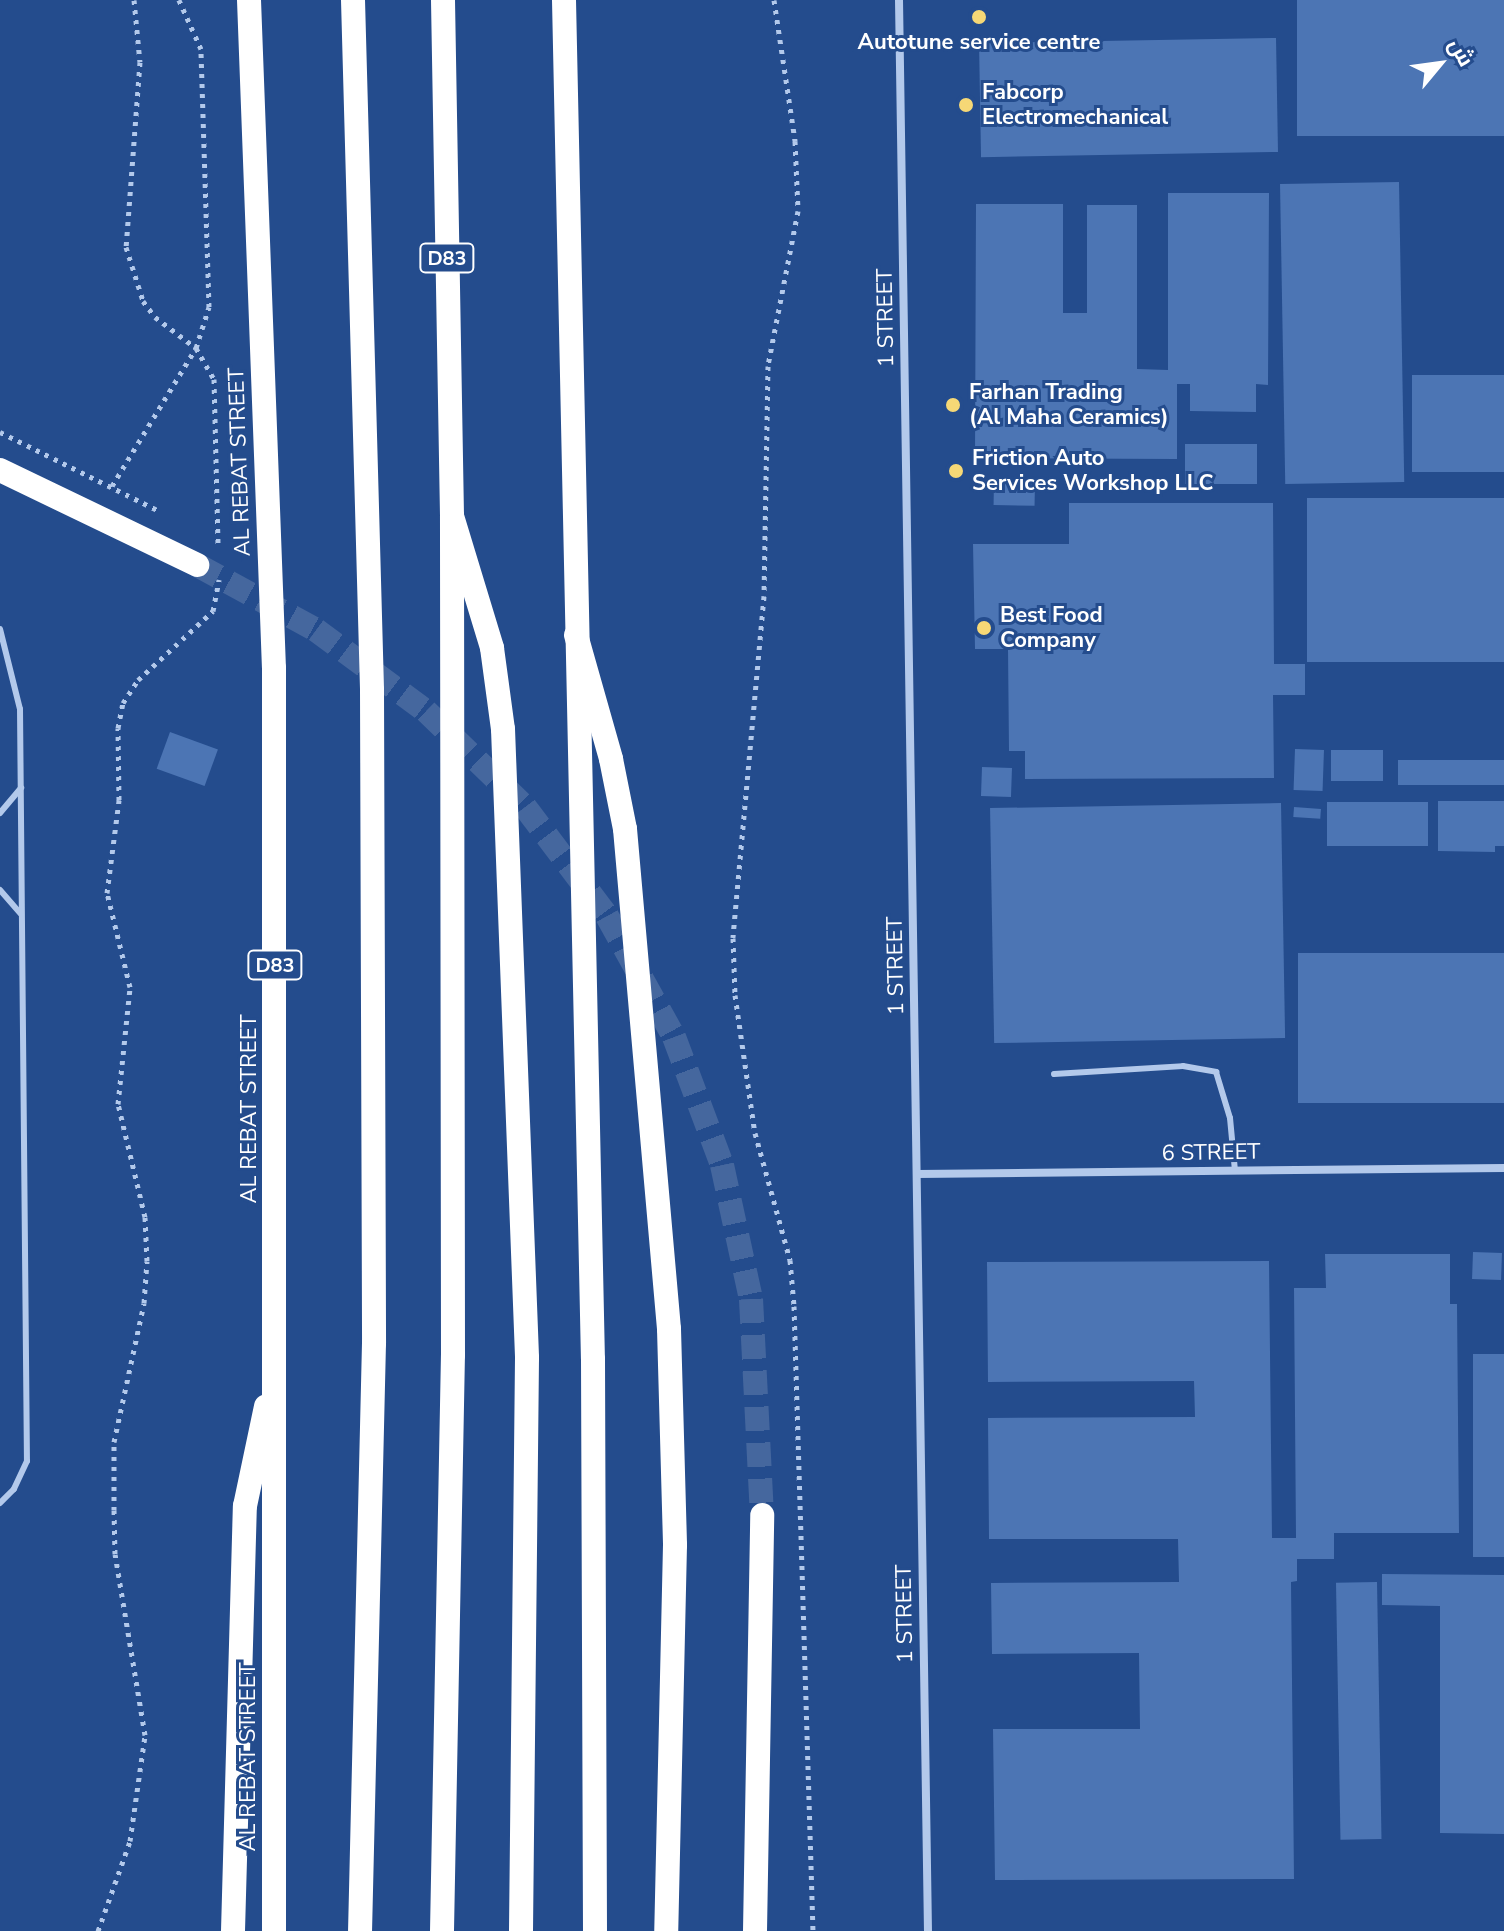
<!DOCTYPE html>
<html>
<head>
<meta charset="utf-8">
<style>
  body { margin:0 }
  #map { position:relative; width:1504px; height:1931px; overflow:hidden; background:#244c8d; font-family:"Nunito Sans",Cairo,sans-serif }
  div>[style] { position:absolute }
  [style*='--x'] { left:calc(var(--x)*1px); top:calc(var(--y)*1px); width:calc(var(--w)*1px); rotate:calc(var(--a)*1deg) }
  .building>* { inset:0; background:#4c75b4; transform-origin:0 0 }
  .highway-tunnel>* { height:24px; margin-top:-12px; transform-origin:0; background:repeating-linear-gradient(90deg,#45679e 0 24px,transparent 0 36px) }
  .path>* { height:5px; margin-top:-2.5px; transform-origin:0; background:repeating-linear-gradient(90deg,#b3c9eb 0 4px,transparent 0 10px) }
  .lane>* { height:6px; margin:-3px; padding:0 3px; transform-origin:3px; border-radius:3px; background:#b3c9eb }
  .street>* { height:8px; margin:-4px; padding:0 4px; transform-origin:4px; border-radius:4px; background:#b3c9eb }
  .highway>* { height:24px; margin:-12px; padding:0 12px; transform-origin:12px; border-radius:12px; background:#fff }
  .highway-bridge>* { height:24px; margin:-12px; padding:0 12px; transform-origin:12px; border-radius:12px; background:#fff }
  .dots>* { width:22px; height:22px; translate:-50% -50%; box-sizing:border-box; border:4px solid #244c8d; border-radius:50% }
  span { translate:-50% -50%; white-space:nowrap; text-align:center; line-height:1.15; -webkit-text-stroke:6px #244c8d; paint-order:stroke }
  .shield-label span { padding:2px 6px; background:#244c8d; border:2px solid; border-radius:6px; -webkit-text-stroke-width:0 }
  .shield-label { font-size:20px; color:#fff; font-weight:700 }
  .poi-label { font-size:22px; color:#fff; font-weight:700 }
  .left { translate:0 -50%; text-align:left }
  .street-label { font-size:22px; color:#fff }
  .north { position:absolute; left:1400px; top:24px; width:80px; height:80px; -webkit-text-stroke:6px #244c8d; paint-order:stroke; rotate:61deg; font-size:22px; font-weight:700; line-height:32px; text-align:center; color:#fff }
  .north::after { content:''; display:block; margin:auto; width:28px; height:36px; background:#fff; clip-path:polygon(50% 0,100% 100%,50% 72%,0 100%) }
</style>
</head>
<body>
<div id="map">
  <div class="building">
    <div style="left:1297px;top:0;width:207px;height:136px"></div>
    <div style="left:1276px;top:38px;width:114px;height:297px;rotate:89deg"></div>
    <div style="left:1399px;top:182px;width:300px;height:119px;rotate:89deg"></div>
    <div style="clip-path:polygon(1168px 193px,1269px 193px,1268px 385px,1256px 384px,1256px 412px,1190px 411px,1190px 384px,1177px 384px,1177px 459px,975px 458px,976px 204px,1063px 204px,1063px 313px,1087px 313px,1087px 205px,1137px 205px,1137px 369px,1168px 370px)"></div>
    <div style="left:1412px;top:375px;width:92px;height:97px"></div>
    <div style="left:1185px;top:444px;width:72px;height:40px"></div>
    <div style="left:994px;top:480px;width:41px;height:25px;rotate:1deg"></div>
    <div style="left:1504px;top:498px;width:164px;height:197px;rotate:90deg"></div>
    <div style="clip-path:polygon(1069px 503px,1273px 503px,1274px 664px,1305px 664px,1305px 695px,1273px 695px,1274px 778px,1025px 779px,1025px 751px,1009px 751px,1008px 649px,975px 649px,973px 544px,1069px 544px)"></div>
    <div style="left:170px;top:732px;width:51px;height:39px;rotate:20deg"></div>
    <div style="left:1295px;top:749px;width:29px;height:41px;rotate:2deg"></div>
    <div style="left:1331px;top:750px;width:52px;height:31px"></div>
    <div style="left:1398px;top:760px;width:106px;height:25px"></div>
    <div style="left:982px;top:767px;width:30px;height:29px;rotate:2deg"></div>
    <div style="clip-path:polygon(1438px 801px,1504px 801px,1504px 846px,1495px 846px,1495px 852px,1438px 851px)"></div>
    <div style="left:1327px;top:802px;width:101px;height:44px"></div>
    <div style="left:1281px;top:803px;width:235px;height:291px;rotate:89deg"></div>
    <div style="left:1294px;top:807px;width:27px;height:10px;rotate:4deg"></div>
    <div style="left:1504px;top:953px;width:150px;height:206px;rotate:90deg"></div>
    <div style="left:1473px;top:1252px;width:29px;height:27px;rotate:2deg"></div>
    <div style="clip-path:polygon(1325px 1254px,1450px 1254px,1450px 1304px,1457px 1304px,1459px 1533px,1334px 1533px,1334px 1559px,1297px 1559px,1297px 1581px,1291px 1582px,1294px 1879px,995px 1880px,993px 1729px,1140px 1729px,1139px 1653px,992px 1654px,991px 1583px,1179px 1582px,1178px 1539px,989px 1539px,988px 1418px,1195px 1417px,1194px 1381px,988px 1382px,987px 1262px,1269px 1261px,1272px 1538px,1296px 1538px,1294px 1288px,1326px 1288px)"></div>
    <div style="left:1473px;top:1354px;width:31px;height:203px"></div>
    <div style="clip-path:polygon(1382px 1574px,1504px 1575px,1504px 1834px,1440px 1833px,1440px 1606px,1382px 1605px)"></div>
    <div style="left:1377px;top:1582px;width:257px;height:41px;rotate:89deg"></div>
  </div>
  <div class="highway-tunnel">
    <div style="--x:197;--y:565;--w:136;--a:28.6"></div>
    <div style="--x:316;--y:630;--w:137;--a:36.4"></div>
    <div style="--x:426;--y:711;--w:138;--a:44.1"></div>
    <div style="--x:525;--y:807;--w:136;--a:53"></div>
    <div style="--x:607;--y:916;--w:138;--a:61"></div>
    <div style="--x:674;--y:1037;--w:137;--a:69.4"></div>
    <div style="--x:722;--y:1165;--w:137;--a:77.8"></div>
    <div style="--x:751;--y:1299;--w:216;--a:87.1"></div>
  </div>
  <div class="path">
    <div style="--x:134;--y:0;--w:62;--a:84.5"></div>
    <div style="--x:140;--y:62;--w:186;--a:94.3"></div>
    <div style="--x:126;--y:247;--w:57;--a:72.5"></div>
    <div style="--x:143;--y:301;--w:20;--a:53"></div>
    <div style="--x:155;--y:317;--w:51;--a:37.1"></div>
    <div style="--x:196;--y:348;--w:36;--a:60"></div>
    <div style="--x:214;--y:379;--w:168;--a:88.6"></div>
    <div style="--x:774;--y:0;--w:143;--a:81.5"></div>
    <div style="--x:795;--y:141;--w:70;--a:87.5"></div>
    <div style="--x:798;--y:211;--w:158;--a:101"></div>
    <div style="--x:768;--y:366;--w:230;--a:91"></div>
    <div style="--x:764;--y:596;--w:343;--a:95.2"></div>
    <div style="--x:733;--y:938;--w:57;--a:88"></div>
    <div style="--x:735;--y:995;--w:139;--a:81.8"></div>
    <div style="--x:755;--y:1133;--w:132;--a:74.6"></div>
    <div style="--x:790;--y:1260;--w:46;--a:85"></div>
    <div style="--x:794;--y:1306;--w:625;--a:88.26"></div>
    <div style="--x:0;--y:432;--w:175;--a:26.4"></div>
    <div style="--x:112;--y:486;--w:162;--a:-58.7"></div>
    <div style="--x:196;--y:348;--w:43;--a:-72.4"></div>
    <div style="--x:209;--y:307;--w:258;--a:-91.8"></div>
    <div style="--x:201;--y:49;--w:54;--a:-114.2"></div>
    <div style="--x:98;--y:1931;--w:96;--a:-70.4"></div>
    <div style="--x:130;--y:1841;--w:107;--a:-81.9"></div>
    <div style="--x:145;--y:1735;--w:183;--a:-99.4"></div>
    <div style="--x:115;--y:1554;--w:44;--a:-91.3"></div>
    <div style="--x:114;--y:1510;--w:68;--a:-90"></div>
    <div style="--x:114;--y:1442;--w:142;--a:-77.8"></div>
    <div style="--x:144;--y:1303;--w:42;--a:-85.9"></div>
    <div style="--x:147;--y:1261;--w:44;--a:-92.6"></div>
    <div style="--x:145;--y:1217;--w:116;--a:-103.4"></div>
    <div style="--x:118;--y:1104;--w:118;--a:-84.1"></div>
    <div style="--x:130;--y:987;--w:97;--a:-103.7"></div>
    <div style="--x:107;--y:893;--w:94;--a:-82.6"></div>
    <div style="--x:119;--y:800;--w:72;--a:-90.8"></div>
    <div style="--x:118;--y:728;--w:25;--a:-79"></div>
    <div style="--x:123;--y:703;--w:27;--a:-57"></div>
    <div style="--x:138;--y:680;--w:102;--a:-42.6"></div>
    <div style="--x:213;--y:611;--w:32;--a:-79"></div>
  </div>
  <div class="lane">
    <div style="--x:0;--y:629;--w:82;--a:76"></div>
    <div style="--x:20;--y:709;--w:752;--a:89.47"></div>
    <div style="--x:27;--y:1461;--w:31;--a:115"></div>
    <div style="--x:14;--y:1489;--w:20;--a:135"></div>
    <div style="--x:0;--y:813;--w:33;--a:-50"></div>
    <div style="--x:0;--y:890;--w:32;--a:49"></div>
    <div style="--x:1054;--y:1074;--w:129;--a:-3.5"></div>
    <div style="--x:1183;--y:1066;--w:34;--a:10"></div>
    <div style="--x:1216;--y:1072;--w:48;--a:73.1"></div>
    <div style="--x:1230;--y:1118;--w:53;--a:84.6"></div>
  </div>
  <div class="street">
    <div style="--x:899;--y:0;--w:1931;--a:89.14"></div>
    <div style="--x:917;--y:1174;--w:587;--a:-0.59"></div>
  </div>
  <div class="highway">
    <div style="--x:249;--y:0;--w:668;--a:87.86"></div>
    <div style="--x:274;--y:668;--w:1263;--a:90"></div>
    <div style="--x:353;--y:0;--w:690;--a:88.42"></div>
    <div style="--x:372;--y:690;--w:653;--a:89.82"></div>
    <div style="--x:374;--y:1343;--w:588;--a:91.36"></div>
    <div style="--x:564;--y:0;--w:1359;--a:88.78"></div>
    <div style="--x:593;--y:1359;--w:572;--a:89.8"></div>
    <div style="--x:0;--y:470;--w:219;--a:25.7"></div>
    <div style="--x:233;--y:1931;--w:425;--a:-88.4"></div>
    <div style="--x:245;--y:1506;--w:102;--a:-78.1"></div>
    <div style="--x:442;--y:1931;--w:576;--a:-88.91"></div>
    <div style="--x:453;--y:1355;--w:839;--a:-90.07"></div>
    <div style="--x:452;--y:516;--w:516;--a:-91"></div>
    <div style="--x:755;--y:1931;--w:416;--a:-89"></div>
  </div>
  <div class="highway-bridge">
    <div style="--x:452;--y:516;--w:138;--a:73.1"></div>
    <div style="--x:492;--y:648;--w:82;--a:82.3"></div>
    <div style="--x:503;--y:729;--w:629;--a:87.81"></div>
    <div style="--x:527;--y:1358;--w:573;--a:90.6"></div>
    <div style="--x:576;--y:635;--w:129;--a:74.2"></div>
    <div style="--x:611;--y:759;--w:71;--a:78.7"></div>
    <div style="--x:625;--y:829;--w:502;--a:84.97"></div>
    <div style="--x:669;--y:1329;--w:216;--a:88.4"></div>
    <div style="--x:675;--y:1545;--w:386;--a:91.3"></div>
  </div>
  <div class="dots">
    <div style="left:979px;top:17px;background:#f6d876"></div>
    <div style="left:966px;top:105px;background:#f6d876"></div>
    <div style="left:953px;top:405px;background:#f6d876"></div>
    <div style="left:956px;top:471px;background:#f6d876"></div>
    <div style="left:984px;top:628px;background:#f6d876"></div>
  </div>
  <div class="shield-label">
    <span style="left:447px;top:258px">D83</span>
    <span style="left:275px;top:965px">D83</span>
  </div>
  <div class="poi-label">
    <span style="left:979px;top:43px">Autotune service centre</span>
    <span class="left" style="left:982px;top:105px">Fabcorp<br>Electromechanical</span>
    <span class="left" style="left:969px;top:405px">Farhan Trading<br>(Al Maha Ceramics)</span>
    <span class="left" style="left:972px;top:471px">Friction Auto<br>Services Workshop LLC</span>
    <span class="left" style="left:1000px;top:628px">Best Food<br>Company</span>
  </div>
  <div class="street-label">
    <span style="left:886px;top:318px;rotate:-91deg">1 STREET</span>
    <span style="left:240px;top:462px;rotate:-92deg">AL REBAT STREET</span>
    <span style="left:896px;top:966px;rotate:-91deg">1 STREET</span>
    <span style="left:250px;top:1109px;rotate:-90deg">AL REBAT STREET</span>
    <span style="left:1211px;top:1153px;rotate:-1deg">6 STREET</span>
    <span style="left:905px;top:1614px;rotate:-91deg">1 STREET</span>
    <span style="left:249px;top:1757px;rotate:-90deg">AL REBAT STREET</span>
  </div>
  <div class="north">ش</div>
</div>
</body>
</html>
